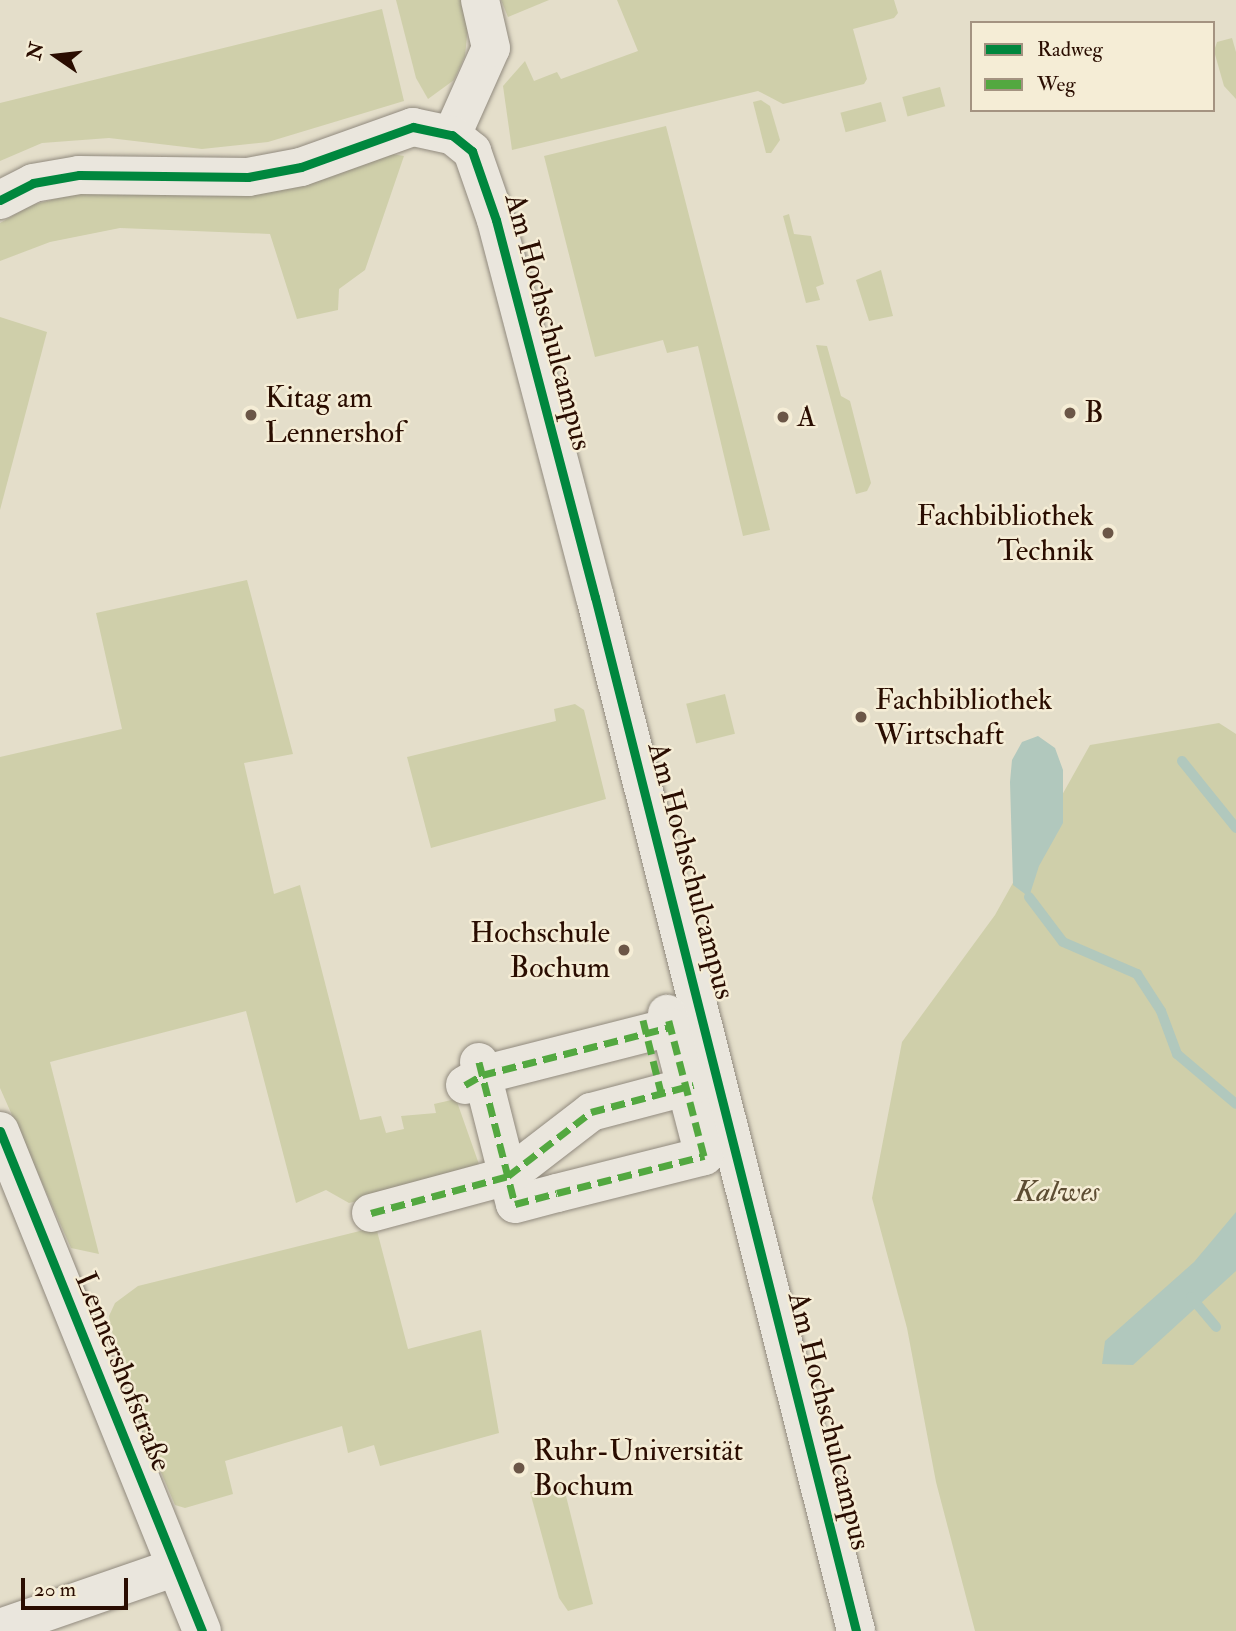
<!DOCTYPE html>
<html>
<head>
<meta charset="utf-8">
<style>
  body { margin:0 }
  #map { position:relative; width:1236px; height:1631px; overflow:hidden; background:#e4deca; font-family:"IM FELL Double Pica",serif }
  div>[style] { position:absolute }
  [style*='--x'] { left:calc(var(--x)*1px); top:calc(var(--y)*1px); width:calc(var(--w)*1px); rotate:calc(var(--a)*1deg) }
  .green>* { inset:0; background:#cfcfaa; transform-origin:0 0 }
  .water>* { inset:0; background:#b1c8bd }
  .stream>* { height:10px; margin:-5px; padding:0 5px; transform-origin:5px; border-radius:5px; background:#b1c8bd }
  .roads { filter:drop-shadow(0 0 2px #918a7e) drop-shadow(0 0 2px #918a7e) }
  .street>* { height:38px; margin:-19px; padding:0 19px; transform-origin:19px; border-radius:19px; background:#eae6dd }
  .quiet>* { height:7px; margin-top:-3.5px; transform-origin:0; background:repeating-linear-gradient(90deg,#53a840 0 14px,transparent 0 21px) }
  .cycleway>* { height:9px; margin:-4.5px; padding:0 4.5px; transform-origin:4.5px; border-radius:4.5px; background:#00873e }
  .dots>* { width:19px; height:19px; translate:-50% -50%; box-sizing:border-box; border:4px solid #f5edd6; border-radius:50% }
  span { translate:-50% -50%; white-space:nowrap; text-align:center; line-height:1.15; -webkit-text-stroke:5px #f5edd6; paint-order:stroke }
  .street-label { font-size:30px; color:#2a0d01 }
  .poi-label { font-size:30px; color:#2a0d01 }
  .left { translate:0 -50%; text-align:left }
  .right { translate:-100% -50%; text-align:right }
  .park-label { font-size:30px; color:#5d4d33; font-style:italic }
  .legend { position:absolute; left:970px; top:21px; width:245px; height:91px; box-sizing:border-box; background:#f5edd6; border:2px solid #a49381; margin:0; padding:9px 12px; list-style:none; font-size:21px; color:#2a0d01 }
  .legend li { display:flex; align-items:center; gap:14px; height:35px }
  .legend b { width:35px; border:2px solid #a49381 }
  .north { position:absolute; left:21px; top:21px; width:70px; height:70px; -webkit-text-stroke:5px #f5edd6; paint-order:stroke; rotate:284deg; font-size:19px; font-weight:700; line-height:28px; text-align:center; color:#2a0d01 }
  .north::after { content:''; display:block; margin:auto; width:24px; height:32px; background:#2a0d01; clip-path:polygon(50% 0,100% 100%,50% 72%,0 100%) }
  .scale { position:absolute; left:21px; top:1578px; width:107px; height:32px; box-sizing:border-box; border:4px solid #2a0d01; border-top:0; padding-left:9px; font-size:21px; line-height:24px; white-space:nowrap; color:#2a0d01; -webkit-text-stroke:5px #f5edd6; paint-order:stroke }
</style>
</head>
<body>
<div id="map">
  <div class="green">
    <div style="clip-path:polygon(396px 0,464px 0,469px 16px,465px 56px,454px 80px,428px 99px,416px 78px)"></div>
    <div style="clip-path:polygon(501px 0,549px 0,508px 17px)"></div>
    <div style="clip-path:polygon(617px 0,894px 0,898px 13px,894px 18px,853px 29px,867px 79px,864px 84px,783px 104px,758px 91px,512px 150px,503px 86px,525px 61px,534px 81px,557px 72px,561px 79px,638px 51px)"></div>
    <div style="clip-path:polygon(382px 9px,404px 101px,268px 142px,202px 149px,109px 138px,42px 143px,0 161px,0 103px)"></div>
    <div style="clip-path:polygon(1232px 38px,1236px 52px,1236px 99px,1224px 86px,1214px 51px,1217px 42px)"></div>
    <div style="left:940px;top:87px;width:20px;height:39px;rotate:75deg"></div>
    <div style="clip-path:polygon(761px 100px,770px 106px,780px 140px,771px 153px,766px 153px,753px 102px)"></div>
    <div style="left:881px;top:102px;width:20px;height:42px;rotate:75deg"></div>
    <div style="clip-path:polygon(666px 126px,770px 530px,743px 536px,698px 346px,667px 353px,663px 340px,595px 357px,544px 156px)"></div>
    <div style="clip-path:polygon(392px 154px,404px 156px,365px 270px,339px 289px,338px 310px,297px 319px,270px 234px,120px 228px,50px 242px,0 261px,0 223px,32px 205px,82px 192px,208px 196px,263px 191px)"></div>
    <div style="clip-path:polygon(789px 214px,794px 234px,811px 236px,824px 284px,816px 287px,820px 300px,806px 303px,783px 216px)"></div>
    <div style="clip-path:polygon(881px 270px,893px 316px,869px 321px,856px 280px)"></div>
    <div style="clip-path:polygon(0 317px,47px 332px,0 510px)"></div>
    <div style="clip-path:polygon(816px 345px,827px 346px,841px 396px,850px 401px,871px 483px,867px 491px,856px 494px)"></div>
    <div style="clip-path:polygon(247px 580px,293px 754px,244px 763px,274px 894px,300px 885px,360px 1120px,381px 1116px,386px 1133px,404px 1129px,401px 1116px,436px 1113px,434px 1104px,456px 1099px,481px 1170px,349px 1203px,326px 1190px,296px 1203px,246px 1011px,50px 1062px,99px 1254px,71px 1248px,0 1088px,0 757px,122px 729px,96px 613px)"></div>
    <div style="left:725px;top:694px;width:41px;height:40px;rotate:76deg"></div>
    <div style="clip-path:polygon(575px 704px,584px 710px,606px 799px,431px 848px,407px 757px,556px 721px,554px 709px)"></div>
    <div style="clip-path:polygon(1219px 723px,1236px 734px,1236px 1631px,975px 1631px,936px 1482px,907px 1328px,872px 1198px,902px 1042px,995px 915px,1090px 745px)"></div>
    <div style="clip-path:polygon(376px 1227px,408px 1349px,481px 1330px,499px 1433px,380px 1466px,374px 1445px,348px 1453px,342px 1426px,225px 1461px,233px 1494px,185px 1508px,175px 1505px,136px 1414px,143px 1411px,111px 1329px,109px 1316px,115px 1303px,138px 1286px)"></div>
    <div style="clip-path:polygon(563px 1484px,593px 1604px,568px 1611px,559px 1598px,530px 1492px)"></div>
  </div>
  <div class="water">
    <div style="clip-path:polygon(1038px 736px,1055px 748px,1063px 770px,1063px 823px,1039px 866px,1029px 897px,1013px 885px,1010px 782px,1012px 760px,1022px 742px)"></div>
    <div style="clip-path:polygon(1236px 1212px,1236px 1271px,1133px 1365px,1102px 1364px,1105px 1341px,1194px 1262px)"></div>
  </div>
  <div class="stream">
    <div style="--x:1182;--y:761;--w:86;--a:51.1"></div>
    <div style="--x:1029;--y:897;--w:56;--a:52.9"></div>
    <div style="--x:1063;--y:942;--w:81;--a:23.4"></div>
    <div style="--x:1137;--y:974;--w:44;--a:57"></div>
    <div style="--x:1161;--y:1011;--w:46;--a:69.6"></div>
    <div style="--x:1177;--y:1054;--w:77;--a:40.3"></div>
    <div style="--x:1191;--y:1297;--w:39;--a:50"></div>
  </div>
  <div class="roads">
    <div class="street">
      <div style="--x:452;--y:135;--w:95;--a:-65.9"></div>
      <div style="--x:491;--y:48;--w:49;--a:-102.9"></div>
      <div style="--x:0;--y:200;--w:37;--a:-27"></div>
      <div style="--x:33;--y:183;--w:47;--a:-9.9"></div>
      <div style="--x:79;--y:175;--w:169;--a:0.7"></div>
      <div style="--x:248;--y:177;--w:54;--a:-10.7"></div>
      <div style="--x:301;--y:167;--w:119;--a:-19.7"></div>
      <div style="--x:413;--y:127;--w:40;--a:12"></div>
      <div style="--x:452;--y:135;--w:26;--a:39"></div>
      <div style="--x:472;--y:151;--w:73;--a:70.8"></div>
      <div style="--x:496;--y:220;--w:390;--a:75.3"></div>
      <div style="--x:595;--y:597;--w:1066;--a:75.83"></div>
      <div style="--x:479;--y:1062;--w:146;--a:75.8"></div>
      <div style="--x:515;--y:1204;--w:43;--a:-14.7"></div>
      <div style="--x:557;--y:1193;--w:152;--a:-14.1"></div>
      <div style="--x:704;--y:1156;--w:147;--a:-104.6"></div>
      <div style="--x:465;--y:1085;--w:20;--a:-30"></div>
      <div style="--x:482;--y:1075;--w:195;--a:-14.3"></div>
      <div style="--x:0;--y:1131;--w:539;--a:68"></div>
      <div style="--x:371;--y:1213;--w:142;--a:-15.1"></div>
      <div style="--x:508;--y:1176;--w:105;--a:-37.6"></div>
      <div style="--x:591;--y:1112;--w:106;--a:-14.8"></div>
      <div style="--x:0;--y:1628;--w:186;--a:-19.1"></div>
    </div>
  </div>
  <div class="quiet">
    <div style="--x:643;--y:1020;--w:74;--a:76"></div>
    <div style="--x:479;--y:1062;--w:146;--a:75.8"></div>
    <div style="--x:515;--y:1204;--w:43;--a:-14.7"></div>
    <div style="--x:557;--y:1193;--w:152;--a:-14.1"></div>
    <div style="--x:704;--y:1156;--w:147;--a:-104.6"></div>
    <div style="--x:465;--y:1085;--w:20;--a:-30"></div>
    <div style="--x:482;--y:1075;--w:195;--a:-14.3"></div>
    <div style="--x:371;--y:1213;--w:142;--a:-15.1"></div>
    <div style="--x:508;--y:1176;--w:105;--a:-37.6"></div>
    <div style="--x:591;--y:1112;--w:106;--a:-14.8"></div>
  </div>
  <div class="cycleway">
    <div style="--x:0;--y:200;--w:37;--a:-27"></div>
    <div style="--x:33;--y:183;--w:47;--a:-9.9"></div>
    <div style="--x:79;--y:175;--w:169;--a:0.7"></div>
    <div style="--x:248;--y:177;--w:54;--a:-10.7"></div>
    <div style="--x:301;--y:167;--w:119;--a:-19.7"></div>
    <div style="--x:413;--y:127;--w:40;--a:12"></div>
    <div style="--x:452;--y:135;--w:26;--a:39"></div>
    <div style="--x:472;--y:151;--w:73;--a:70.8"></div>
    <div style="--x:496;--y:220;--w:390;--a:75.3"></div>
    <div style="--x:595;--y:597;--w:1066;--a:75.83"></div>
    <div style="--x:0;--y:1131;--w:539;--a:68"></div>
  </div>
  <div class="dots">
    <div style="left:1070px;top:413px;background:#6b5647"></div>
    <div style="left:251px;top:415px;background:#6b5647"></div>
    <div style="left:783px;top:417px;background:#6b5647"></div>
    <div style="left:1108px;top:533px;background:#6b5647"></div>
    <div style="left:861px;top:717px;background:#6b5647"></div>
    <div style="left:624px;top:950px;background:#6b5647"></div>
    <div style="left:519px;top:1468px;background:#6b5647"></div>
  </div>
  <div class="street-label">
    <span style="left:548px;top:322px;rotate:75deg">Am Hochschulcampus</span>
    <span style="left:691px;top:871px;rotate:75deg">Am Hochschulcampus</span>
    <span style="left:123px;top:1372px;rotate:68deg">Lennershofstraße</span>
    <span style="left:829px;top:1421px;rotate:76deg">Am Hochschulcampus</span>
  </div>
  <div class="poi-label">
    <span class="left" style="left:265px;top:415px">Kitag am<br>Lennershof</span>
    <span class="left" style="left:1084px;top:413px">B</span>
    <span class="left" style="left:797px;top:417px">A</span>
    <span class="right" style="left:1094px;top:533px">Fachbibliothek<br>Technik</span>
    <span class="left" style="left:875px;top:717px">Fachbibliothek<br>Wirtschaft</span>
    <span class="right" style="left:610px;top:950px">Hochschule<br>Bochum</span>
    <span class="left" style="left:533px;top:1468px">Ruhr-Universität<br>Bochum</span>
  </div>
  <div class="park-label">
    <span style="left:1057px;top:1192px">Kalwes</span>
  </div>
  <ul class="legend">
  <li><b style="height:9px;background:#00873e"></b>Radweg</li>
  <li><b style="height:9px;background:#53a840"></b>Weg</li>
  </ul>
  <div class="north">N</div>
  <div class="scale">20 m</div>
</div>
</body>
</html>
